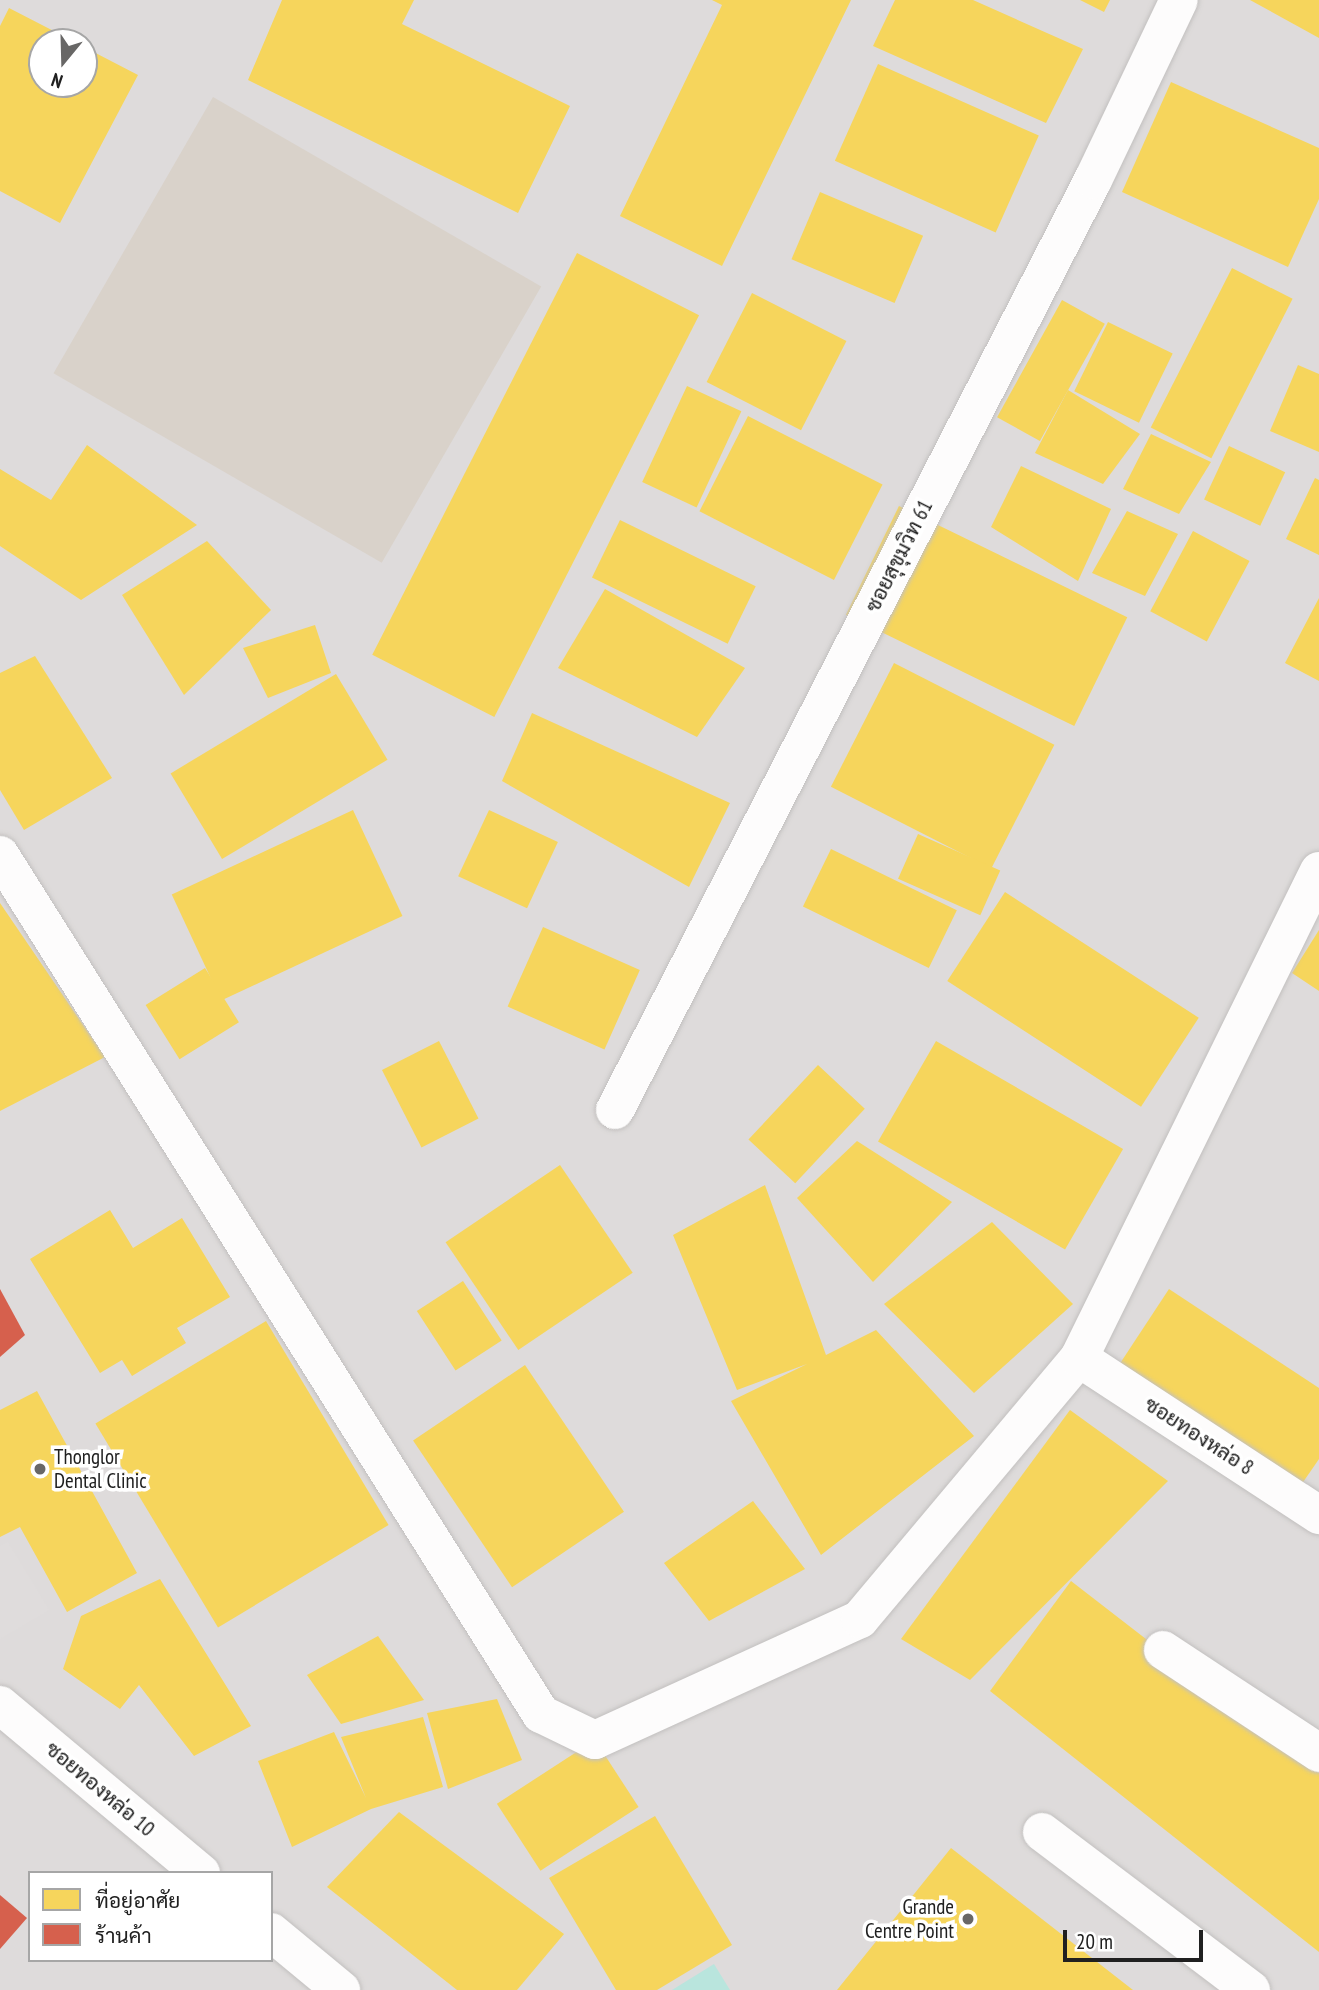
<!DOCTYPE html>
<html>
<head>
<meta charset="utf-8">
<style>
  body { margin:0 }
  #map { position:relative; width:1319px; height:1990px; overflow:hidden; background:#efeae9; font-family:"PT Sans Narrow",Sarabun,sans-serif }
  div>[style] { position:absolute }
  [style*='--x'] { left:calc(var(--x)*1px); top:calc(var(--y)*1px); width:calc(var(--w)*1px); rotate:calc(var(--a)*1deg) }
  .residential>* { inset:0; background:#dedbdb }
  .construction>* { inset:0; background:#d9d2ca; transform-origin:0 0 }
  .parking>* { inset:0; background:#dfdcdc }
  .water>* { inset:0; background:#b9e5dd }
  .homes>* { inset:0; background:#f6d55c; transform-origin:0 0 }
  .shops>* { inset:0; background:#d6604d }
  .roads { filter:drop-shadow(0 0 2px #c2c0bf) drop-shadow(0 0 2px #c2c0bf) }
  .minor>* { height:38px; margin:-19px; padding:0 19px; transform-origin:19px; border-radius:19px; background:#fdfcfc }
  .dots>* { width:19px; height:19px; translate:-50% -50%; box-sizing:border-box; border:4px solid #fff; border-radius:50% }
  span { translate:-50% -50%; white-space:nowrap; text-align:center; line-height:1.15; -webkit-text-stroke:7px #fff; paint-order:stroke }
  .street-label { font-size:21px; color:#202020 }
  .poi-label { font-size:21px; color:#202020 }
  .left { translate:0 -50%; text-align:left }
  .right { translate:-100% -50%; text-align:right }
  .legend { position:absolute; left:28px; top:1871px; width:245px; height:91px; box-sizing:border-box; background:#fff; border:2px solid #a6a6a6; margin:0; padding:9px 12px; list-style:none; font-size:21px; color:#202020 }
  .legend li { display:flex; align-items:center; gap:14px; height:35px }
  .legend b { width:35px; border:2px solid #a6a6a6 }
  .north { position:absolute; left:28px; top:28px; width:70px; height:70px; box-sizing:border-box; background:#fff; border:2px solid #a6a6a6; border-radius:50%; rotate:199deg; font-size:19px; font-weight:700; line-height:28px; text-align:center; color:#202020 }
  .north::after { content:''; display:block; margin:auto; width:24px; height:32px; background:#686766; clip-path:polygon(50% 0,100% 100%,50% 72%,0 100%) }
  .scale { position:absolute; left:1063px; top:1930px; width:140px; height:32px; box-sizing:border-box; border:4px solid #202020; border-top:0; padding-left:9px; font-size:21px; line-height:24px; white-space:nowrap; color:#202020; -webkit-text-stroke:5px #fff; paint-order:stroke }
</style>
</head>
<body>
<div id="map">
  <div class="residential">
    <div style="clip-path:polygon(evenodd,0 0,1319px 0,1319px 1990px,0 1990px,0 0,42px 42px,84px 42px,84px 84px,42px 84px,42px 42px,0 0,30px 1873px,271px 1873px,271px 1960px,30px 1960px,30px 1873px)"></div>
  </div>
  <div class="construction">
    <div style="left:213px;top:97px;width:379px;height:319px;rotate:30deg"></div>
  </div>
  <div class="parking">
    <div style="clip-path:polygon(8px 1542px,49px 1610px,0 1639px,0 1546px)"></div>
  </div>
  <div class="water">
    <div style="clip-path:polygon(714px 1964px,730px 1990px,672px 1990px)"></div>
  </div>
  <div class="homes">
    <div style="clip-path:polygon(282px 0,414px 0,402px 24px,570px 106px,518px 213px,248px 80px)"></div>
    <div style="clip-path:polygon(712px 0,851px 0,722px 266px,620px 216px,722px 5px)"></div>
    <div style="clip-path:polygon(895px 0,973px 0,1083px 49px,1046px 123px,873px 46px)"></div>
    <div style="clip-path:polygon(1080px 0,1110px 0,1104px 12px)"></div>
    <div style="clip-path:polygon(1250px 0,1319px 0,1319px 38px)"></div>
    <div style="clip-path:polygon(9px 8px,75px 42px,42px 42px,42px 84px,84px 84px,84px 47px,138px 75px,60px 223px,0 191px,0 26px)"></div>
    <div style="left:878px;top:64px;width:176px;height:106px;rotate:24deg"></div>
    <div style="clip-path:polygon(1171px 82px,1319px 148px,1319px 199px,1288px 267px,1122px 192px)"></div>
    <div style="left:820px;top:192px;width:112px;height:73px;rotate:23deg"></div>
    <div style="left:577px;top:253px;width:137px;height:451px;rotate:27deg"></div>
    <div style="left:1232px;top:268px;width:68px;height:179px;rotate:27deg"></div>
    <div style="left:752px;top:293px;width:106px;height:100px;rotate:27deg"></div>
    <div style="left:1062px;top:300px;width:49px;height:134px;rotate:29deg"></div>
    <div style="left:1108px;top:322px;width:72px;height:77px;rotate:26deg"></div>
    <div style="clip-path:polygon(1298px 365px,1319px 374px,1319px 452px,1270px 431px)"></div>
    <div style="left:687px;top:386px;width:60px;height:106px;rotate:25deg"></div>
    <div style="clip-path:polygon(1068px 390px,1140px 434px,1103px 484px,1035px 453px)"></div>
    <div style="left:748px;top:416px;width:151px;height:107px;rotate:27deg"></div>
    <div style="clip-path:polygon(1151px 434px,1211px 462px,1179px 514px,1123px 489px)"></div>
    <div style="clip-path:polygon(87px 445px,197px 525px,81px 600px,0 546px,0 469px,51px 500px)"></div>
    <div style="left:1229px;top:446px;width:62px;height:59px;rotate:25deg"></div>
    <div style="clip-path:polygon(1021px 466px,1111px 509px,1078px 581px,991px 527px)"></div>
    <div style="clip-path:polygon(1315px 478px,1319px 480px,1319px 555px,1286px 539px)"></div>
    <div style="left:899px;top:506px;width:254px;height:121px;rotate:26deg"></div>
    <div style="clip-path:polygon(1127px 511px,1178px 534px,1145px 596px,1092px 573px)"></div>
    <div style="left:620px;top:520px;width:151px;height:64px;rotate:26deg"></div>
    <div style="left:1193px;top:531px;width:64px;height:91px;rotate:28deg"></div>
    <div style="clip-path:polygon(207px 541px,271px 610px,184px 695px,122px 595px)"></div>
    <div style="clip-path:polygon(605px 589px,745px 668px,697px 737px,558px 668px)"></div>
    <div style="clip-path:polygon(1319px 598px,1319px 681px,1285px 663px)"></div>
    <div style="clip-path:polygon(315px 625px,331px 673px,268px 698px,243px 648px)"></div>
    <div style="clip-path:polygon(35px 656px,112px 778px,24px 830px,0 790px,0 673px)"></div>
    <div style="left:894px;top:663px;width:180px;height:139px;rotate:27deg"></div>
    <div style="left:336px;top:674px;width:100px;height:193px;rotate:59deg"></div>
    <div style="clip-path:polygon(532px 713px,730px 803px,689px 887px,502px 781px)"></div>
    <div style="left:353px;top:810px;width:117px;height:200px;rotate:65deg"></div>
    <div style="left:489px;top:810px;width:76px;height:73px;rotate:25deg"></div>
    <div style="left:918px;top:834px;width:90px;height:49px;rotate:24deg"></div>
    <div style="left:831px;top:849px;width:140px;height:64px;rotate:26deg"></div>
    <div style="left:1005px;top:892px;width:231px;height:106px;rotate:33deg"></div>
    <div style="clip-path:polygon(0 903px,105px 1057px,0 1111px)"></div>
    <div style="left:543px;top:927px;width:106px;height:87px;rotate:24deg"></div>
    <div style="clip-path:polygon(1319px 930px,1319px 991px,1292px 973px)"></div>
    <div style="left:205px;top:968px;width:64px;height:70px;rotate:58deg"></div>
    <div style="left:439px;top:1041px;width:87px;height:64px;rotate:63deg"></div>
    <div style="left:936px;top:1041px;width:216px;height:116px;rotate:30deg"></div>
    <div style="left:818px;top:1065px;width:64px;height:102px;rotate:43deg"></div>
    <div style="clip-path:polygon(857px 1141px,952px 1202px,873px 1282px,797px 1198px)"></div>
    <div style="left:560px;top:1165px;width:130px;height:138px;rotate:56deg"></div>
    <div style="clip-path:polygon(765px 1185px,826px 1355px,876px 1330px,974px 1436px,821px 1555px,731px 1401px,807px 1364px,737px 1390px,673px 1235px)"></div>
    <div style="clip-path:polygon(110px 1210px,133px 1248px,182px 1218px,230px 1297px,177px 1328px,186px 1343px,132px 1376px,122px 1360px,100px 1373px,30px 1259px)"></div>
    <div style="clip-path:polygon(992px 1222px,1073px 1304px,974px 1393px,884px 1304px)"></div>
    <div style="left:463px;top:1281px;width:71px;height:55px;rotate:57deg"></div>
    <div style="clip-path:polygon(1169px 1289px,1319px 1388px,1319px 1459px,1299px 1488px,1117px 1368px)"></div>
    <div style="left:266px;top:1321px;width:238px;height:199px;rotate:59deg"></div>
    <div style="left:525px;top:1365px;width:177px;height:135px;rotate:56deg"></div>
    <div style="clip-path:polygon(37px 1391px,137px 1573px,67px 1612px,20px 1527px,0 1537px,0 1410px)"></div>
    <div style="clip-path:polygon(1070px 1410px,1168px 1481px,970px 1680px,901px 1639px)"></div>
    <div style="clip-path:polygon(753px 1501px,805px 1569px,709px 1621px,664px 1563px)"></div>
    <div style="clip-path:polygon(160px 1579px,251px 1726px,194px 1756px,139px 1685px,120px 1709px,63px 1669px,81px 1616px)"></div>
    <div style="clip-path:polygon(1071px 1581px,1319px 1773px,1319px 1952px,990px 1691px)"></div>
    <div style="clip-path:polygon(378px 1636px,424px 1700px,341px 1724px,307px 1675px)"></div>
    <div style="clip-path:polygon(497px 1699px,522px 1760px,448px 1789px,427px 1713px)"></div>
    <div style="clip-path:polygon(423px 1717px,443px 1787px,371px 1809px,292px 1847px,258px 1761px,334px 1732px,366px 1798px,341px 1737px)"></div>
    <div style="left:595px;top:1740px;width:80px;height:117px;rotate:57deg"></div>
    <div style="clip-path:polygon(399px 1812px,564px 1934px,517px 1990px,457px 1990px,327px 1887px)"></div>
    <div style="clip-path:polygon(655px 1816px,732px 1945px,657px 1990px,616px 1990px,549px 1878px)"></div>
    <div style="clip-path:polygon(951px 1848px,1133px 1990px,837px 1990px)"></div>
  </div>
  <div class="shops">
    <div style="clip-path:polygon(0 1289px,25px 1335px,0 1357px)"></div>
    <div style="clip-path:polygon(0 1895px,27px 1918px,0 1949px)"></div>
  </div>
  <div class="roads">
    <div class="minor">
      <div style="--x:0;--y:855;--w:1015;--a:57.8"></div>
      <div style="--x:541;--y:1714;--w:60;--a:25.7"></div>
      <div style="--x:595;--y:1740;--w:291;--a:-24.5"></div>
      <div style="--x:860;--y:1619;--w:341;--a:-50"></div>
      <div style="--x:1079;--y:1358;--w:543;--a:-63.77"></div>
      <div style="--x:615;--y:1110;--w:1046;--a:-62.8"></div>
      <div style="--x:1093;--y:180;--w:199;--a:-64.5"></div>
      <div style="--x:1079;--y:1358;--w:287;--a:33.2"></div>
      <div style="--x:1163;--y:1650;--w:187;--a:33.4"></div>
      <div style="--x:0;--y:1705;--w:262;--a:39.9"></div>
      <div style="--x:1042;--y:1832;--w:262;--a:37.1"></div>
      <div style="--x:271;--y:1932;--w:91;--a:39.6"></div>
    </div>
  </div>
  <div class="dots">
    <div style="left:40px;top:1469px;background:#686766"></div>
    <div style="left:968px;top:1919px;background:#686766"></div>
  </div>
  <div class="street-label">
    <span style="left:899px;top:556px;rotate:-63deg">ซอยสุขุมวิท 61</span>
    <span style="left:1199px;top:1436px;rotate:33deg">ซอยทองหล่อ 8</span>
    <span style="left:100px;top:1789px;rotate:40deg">ซอยทองหล่อ 10</span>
  </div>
  <div class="poi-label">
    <span class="left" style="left:54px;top:1469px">Thonglor<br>Dental Clinic</span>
    <span class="right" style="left:954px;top:1919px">Grande<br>Centre Point</span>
  </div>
  <ul class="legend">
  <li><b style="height:19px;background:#f6d55c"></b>ที่อยู่อาศัย</li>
  <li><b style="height:19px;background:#d6604d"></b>ร้านค้า</li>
  </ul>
  <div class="north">N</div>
  <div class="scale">20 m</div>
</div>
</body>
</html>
